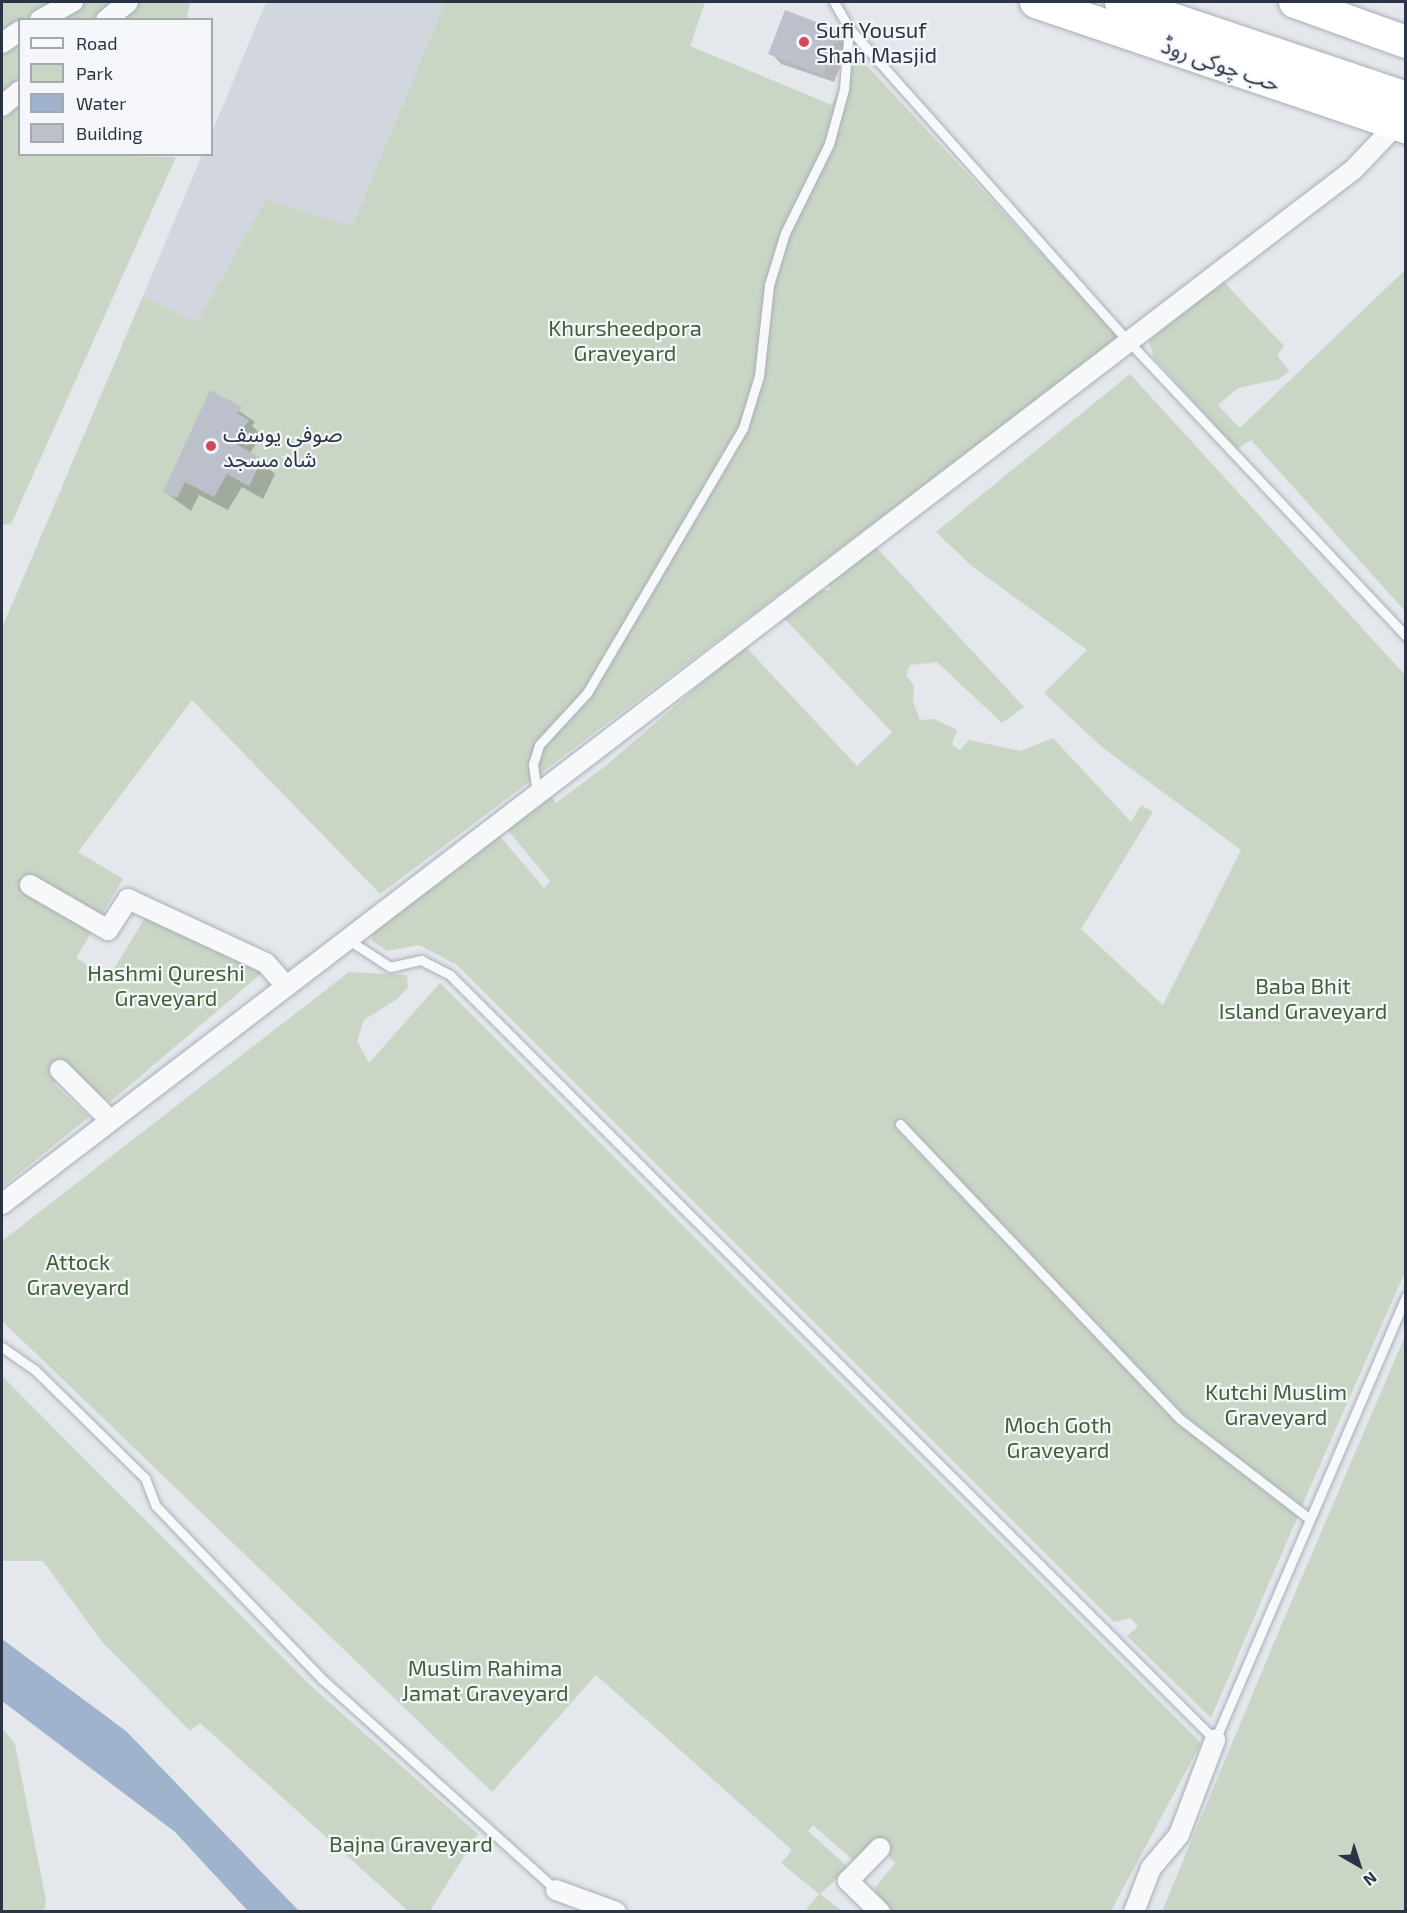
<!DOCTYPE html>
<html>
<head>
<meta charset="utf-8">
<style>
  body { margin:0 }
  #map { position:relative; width:1407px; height:1913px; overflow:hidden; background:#e4e7ec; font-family:"Exo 2","Noto Sans Arabic",sans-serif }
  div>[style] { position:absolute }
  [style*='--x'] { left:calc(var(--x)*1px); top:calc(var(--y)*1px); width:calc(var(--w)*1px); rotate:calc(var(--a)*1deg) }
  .built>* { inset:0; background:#d2d6de }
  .green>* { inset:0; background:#c9d6c5 }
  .water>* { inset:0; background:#9fb4cc }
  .shadow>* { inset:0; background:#0003 }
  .building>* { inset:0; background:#bbc0ca; transform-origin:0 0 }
  .roads { filter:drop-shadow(0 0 2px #a9aeb7) drop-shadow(0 0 2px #a9aeb7) }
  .service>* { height:9px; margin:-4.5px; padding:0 4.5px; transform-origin:4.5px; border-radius:4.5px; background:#f7f8fa }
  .minor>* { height:20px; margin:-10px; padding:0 10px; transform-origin:10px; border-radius:10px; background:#f7f8fa }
  .trunk>* { height:32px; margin:-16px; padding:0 16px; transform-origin:16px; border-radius:16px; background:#fff }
  .dots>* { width:16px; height:16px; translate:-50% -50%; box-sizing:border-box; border:3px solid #f4f6f9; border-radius:50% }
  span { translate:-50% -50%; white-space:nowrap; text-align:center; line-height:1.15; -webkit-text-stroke:4.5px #f4f6f9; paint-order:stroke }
  .poi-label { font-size:22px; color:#2b3445 }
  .left { translate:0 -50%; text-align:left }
  .street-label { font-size:22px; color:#2b3445 }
  .park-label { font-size:22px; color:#3f6138 }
  .frame { position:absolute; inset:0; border:3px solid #2b3445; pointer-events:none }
  .legend { position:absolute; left:18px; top:18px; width:195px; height:138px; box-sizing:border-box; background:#f4f6f9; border:2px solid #a4a8b1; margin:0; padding:8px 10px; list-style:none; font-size:18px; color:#2b3445 }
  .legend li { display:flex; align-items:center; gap:12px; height:30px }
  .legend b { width:30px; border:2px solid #a4a8b1 }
  .north { position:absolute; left:1329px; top:1835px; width:60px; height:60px; -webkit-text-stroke:4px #f4f6f9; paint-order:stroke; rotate:141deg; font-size:16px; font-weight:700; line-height:24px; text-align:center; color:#2b3445 }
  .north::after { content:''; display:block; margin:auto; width:21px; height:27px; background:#2b3445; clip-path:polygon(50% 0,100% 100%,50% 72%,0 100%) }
</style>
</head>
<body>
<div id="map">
  <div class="built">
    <div style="clip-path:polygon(266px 2px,445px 2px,352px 226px,266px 199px,197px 322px,143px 296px,202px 155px,212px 154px,212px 132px)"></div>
  </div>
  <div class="green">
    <div style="clip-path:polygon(2px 2px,190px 2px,187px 19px,20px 20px,20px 154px,176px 157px,11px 524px,2px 525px)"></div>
    <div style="clip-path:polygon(445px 2px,705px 2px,690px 46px,832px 105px,855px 53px,1120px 338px,380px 894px,192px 700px,78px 852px,123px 879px,76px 958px,109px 977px,146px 916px,262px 973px,110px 1102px,63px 1065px,54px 1084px,89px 1117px,2px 1187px,2px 628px,143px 296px,197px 322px,266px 199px,352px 226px)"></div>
    <div style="clip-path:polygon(1405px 270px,1405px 611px,1251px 440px,1237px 449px,1154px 358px,1149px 341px,1223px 281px,1284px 346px,1277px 355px,1289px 371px,1279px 379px,1238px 388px,1218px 405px,1240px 428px)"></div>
    <div style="clip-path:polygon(1130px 374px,1405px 675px,1405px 1272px,1301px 1508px,1181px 1413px,904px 1121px,896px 1128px,1179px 1424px,1298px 1516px,1211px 1718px,1127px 1636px,1138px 1626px,1130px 1618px,1114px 1622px,457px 965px,419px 945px,387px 951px,371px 940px,376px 930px,498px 834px,544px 888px,550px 881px,506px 828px,548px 792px,556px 803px,604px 767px,745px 646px,857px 766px,892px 732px,782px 616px,818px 589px,830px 590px,830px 579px,876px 547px,1024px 707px,1002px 723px,937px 662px,910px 665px,906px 675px,914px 686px,913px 702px,920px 720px,934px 719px,957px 730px,952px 744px,960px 750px,969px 740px,1020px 751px,1053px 738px,1131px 822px,1141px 805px,1153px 812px,1081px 929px,1163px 1005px,1241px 850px,1102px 747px,1044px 693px,1087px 650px,973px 567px,936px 532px)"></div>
    <div style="clip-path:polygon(349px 972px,407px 975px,408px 987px,397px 999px,364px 1020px,357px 1041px,369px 1063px,440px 983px,1201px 1743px,1111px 1911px,889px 1911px,876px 1901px,875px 1888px,895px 1863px,886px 1853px,855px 1862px,813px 1825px,808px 1831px,849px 1868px,820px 1894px,842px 1911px,805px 1911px,819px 1894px,781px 1863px,792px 1850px,596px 1675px,492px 1792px,2px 1321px,2px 1241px)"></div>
    <div style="clip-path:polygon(1405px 1336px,1405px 1911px,1162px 1911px,1281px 1626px)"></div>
    <div style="clip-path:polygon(2px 1376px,311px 1686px,478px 1834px,430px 1911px,408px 1911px,200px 1723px,190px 1731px,103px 1643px,43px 1561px,2px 1561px)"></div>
    <div style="clip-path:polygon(2px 1728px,15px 1744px,46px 1900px,44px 1911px,2px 1911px)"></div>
  </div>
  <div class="water">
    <div style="clip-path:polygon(2px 1639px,126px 1731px,299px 1911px,248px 1911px,175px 1832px,2px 1701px)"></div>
  </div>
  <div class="shadow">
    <div style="clip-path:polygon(840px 32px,850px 42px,834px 82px,781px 64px,771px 53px)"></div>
    <div style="clip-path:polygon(211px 392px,255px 422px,252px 426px,262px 435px,250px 453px,275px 474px,263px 499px,242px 487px,228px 510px,199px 495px,191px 511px,165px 492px)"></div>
  </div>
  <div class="building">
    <div style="left:785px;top:10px;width:59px;height:47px;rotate:21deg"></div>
    <div style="clip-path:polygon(210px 390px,242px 407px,237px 413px,249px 420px,234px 443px,262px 459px,249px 486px,227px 474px,214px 497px,185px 482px,177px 498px,163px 492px)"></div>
  </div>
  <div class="roads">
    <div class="service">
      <div style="--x:834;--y:2;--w:30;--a:60"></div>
      <div style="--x:849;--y:28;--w:422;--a:48.3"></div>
      <div style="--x:1130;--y:343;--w:403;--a:46.7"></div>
      <div style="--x:537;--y:793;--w:29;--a:-98"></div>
      <div style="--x:533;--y:764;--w:20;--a:-72"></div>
      <div style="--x:539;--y:745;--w:71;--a:-47.3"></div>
      <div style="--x:587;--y:693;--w:308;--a:-59.5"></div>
      <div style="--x:743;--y:428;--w:54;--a:-72.9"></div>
      <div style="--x:759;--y:376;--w:92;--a:-83.7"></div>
      <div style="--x:769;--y:285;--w:54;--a:-72.9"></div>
      <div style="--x:785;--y:233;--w:99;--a:-63.7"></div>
      <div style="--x:829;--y:144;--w:57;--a:-74.7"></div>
      <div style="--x:844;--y:89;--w:61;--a:-85.3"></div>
      <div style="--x:347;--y:939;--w:51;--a:33.1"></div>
      <div style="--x:390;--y:967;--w:32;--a:-13"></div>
      <div style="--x:421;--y:960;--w:33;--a:27"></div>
      <div style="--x:450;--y:975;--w:1082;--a:45"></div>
      <div style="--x:1215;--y:1740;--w:483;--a:-66.7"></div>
      <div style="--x:900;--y:1124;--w:407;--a:46.5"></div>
      <div style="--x:1180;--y:1419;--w:164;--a:37.6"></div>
      <div style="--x:2;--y:1347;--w:39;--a:35"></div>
      <div style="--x:34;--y:1369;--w:156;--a:44.5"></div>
      <div style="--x:145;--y:1478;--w:30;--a:69"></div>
      <div style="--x:156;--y:1506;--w:240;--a:46.2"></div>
      <div style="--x:322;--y:1679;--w:315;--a:42"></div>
    </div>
    <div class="minor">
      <div style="--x:40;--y:20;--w:38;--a:-29"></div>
      <div style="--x:106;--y:20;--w:28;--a:-39"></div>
      <div style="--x:2;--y:43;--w:22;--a:-34"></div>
      <div style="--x:2;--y:106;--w:23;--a:-40"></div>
      <div style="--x:30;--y:885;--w:90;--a:30"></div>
      <div style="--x:108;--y:930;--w:37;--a:-57"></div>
      <div style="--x:128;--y:899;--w:152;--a:24.9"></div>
      <div style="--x:266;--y:963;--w:29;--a:49"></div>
      <div style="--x:60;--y:1070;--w:69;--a:45"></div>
      <div style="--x:2;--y:1204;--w:1701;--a:-37.43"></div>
      <div style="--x:1353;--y:170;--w:64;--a:-46.3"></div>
      <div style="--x:556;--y:1890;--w:64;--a:20.1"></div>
      <div style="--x:880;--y:1912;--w:45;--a:-135.9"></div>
      <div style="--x:848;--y:1881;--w:46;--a:-45.9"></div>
      <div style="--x:1134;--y:1912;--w:47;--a:-68.9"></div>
      <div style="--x:1151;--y:1868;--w:43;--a:-49.7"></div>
      <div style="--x:1179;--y:1835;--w:102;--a:-69.2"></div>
    </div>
    <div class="trunk">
      <div style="--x:1036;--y:2;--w:391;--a:18.7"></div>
      <div style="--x:1121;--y:2;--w:301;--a:18.6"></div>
      <div style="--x:1295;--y:2;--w:118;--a:19.8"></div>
    </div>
  </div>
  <div class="dots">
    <div style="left:804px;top:42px;background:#d1495b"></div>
    <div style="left:211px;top:446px;background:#d1495b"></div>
  </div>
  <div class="poi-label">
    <span class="left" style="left:816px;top:42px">Sufi Yousuf<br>Shah Masjid</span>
    <span class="left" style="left:223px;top:446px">صوفی یوسف<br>شاہ مسجد</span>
  </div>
  <div class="street-label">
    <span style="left:1221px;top:64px;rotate:19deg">حب چوکی روڈ</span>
  </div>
  <div class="park-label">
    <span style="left:625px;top:340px">Khursheedpora<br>Graveyard</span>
    <span style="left:166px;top:985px">Hashmi Qureshi<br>Graveyard</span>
    <span style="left:1303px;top:998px">Baba Bhit<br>Island Graveyard</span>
    <span style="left:78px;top:1274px">Attock<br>Graveyard</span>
    <span style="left:1276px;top:1404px">Kutchi Muslim<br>Graveyard</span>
    <span style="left:1058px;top:1437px">Moch Goth<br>Graveyard</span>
    <span style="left:485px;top:1680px">Muslim Rahima<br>Jamat Graveyard</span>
    <span style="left:411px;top:1844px">Bajna Graveyard</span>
  </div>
  <div class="frame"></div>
  <ul class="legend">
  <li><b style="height:8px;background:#f7f8fa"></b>Road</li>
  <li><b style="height:16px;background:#c9d6c5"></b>Park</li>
  <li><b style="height:16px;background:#9fb4cc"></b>Water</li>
  <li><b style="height:16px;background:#bbc0ca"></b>Building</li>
  </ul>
  <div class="north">N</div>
</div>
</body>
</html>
